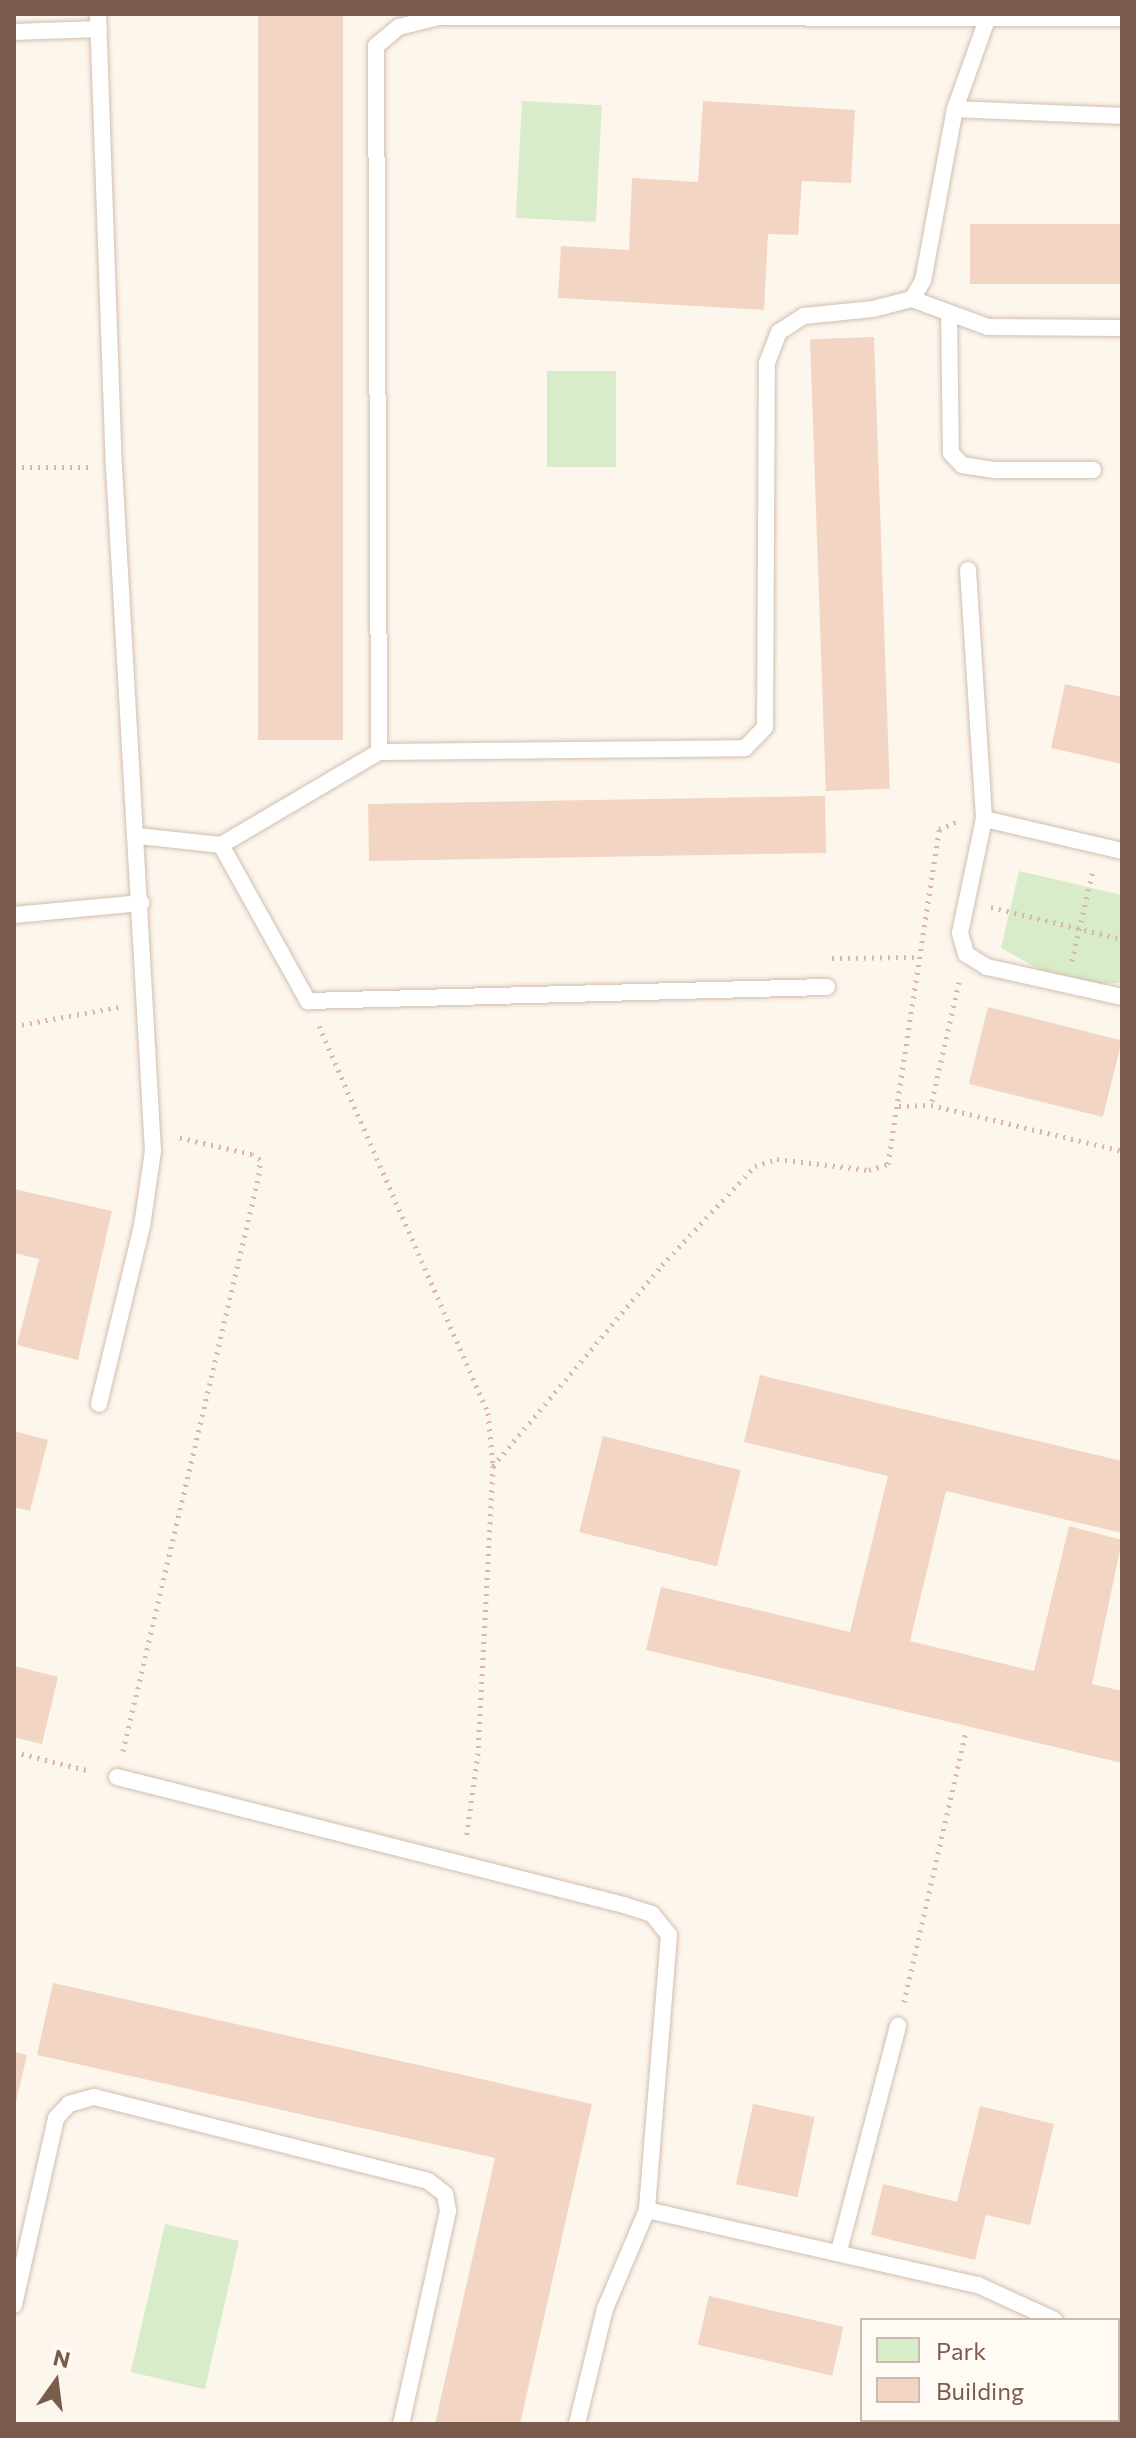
<!DOCTYPE html>
<html>
<head>
<meta charset="utf-8">
<style>
  body { margin:0 }
  #map { position:relative; width:1136px; height:2438px; overflow:hidden; background:#fdf6ec; font-family:Commissioner,sans-serif }
  div>[style] { position:absolute }
  [style*='--x'] { left:calc(var(--x)*1px); top:calc(var(--y)*1px); width:calc(var(--w)*1px); rotate:calc(var(--a)*1deg) }
  .green>* { inset:0; background:#d8ecc9; transform-origin:0 0 }
  .building>* { inset:0; background:#f3d5c3; transform-origin:0 0 }
  .path>* { height:5px; margin-top:-2.5px; transform-origin:0; background:repeating-linear-gradient(90deg,#d9b8a5 0 2px,transparent 0 8px) }
  .roads { filter:drop-shadow(0 0 2px #d1beb0) drop-shadow(0 0 2px #d1beb0) }
  .service>* { height:16px; margin:-8px; padding:0 8px; transform-origin:8px; border-radius:8px; background:#fff }
  span { translate:-50% -50%; white-space:nowrap; text-align:center; line-height:1.15; -webkit-text-stroke:6px #fffaf3; paint-order:stroke }
  .frame { position:absolute; inset:0; border:16px solid #7a5c4d; pointer-events:none }
  .legend { position:absolute; left:860px; top:2318px; width:260px; height:104px; box-sizing:border-box; background:#fffaf3; border:2px solid #cabbb1; margin:0; padding:10px 14px; list-style:none; font-size:24px; color:#7a5c4d }
  .legend li { display:flex; align-items:center; gap:16px; height:40px }
  .legend b { width:40px; border:2px solid #cabbb1 }
  .north { position:absolute; left:16px; top:2342px; width:80px; height:80px; -webkit-text-stroke:6px #fffaf3; paint-order:stroke; rotate:14deg; font-size:22px; font-weight:700; line-height:32px; text-align:center; color:#7a5c4d }
  .north::after { content:''; display:block; margin:auto; width:28px; height:36px; background:#7a5c4d; clip-path:polygon(50% 0,100% 100%,50% 72%,0 100%) }
</style>
</head>
<body>
<div id="map">
  <div class="green">
    <div style="left:522px;top:101px;width:80px;height:117px;rotate:3deg"></div>
    <div style="left:547px;top:371px;width:69px;height:96px"></div>
    <div style="clip-path:polygon(1019px 871px,1122px 895px,1122px 983px,1068px 985px,1001px 948px)"></div>
    <div style="left:165px;top:2224px;width:76px;height:152px;rotate:13deg"></div>
  </div>
  <div class="building">
    <div style="left:258px;top:14px;width:85px;height:726px"></div>
    <div style="clip-path:polygon(703px 101px,855px 110px,851px 183px,802px 181px,798px 235px,768px 234px,764px 310px,558px 298px,561px 246px,629px 250px,632px 178px,698px 182px)"></div>
    <div style="left:1122px;top:224px;width:60px;height:152px;rotate:90deg"></div>
    <div style="left:874px;top:337px;width:452px;height:64px;rotate:88deg"></div>
    <div style="clip-path:polygon(1065px 684px,1122px 697px,1122px 764px,1051px 748px)"></div>
    <div style="left:825px;top:796px;width:57px;height:457px;rotate:89deg"></div>
    <div style="left:988px;top:1007px;width:138px;height:79px;rotate:14deg"></div>
    <div style="clip-path:polygon(14px 1189px,112px 1211px,78px 1360px,17px 1345px,39px 1259px,14px 1253px)"></div>
    <div style="clip-path:polygon(760px 1375px,1122px 1461px,1122px 1533px,946px 1491px,910px 1641px,1034px 1671px,1069px 1526px,1122px 1540px,1092px 1684px,1122px 1691px,1122px 1763px,646px 1650px,661px 1587px,850px 1632px,888px 1476px,744px 1442px)"></div>
    <div style="clip-path:polygon(14px 1431px,48px 1440px,30px 1511px,14px 1507px)"></div>
    <div style="left:603px;top:1436px;width:142px;height:99px;rotate:14deg"></div>
    <div style="clip-path:polygon(14px 1666px,58px 1677px,42px 1744px,14px 1737px)"></div>
    <div style="clip-path:polygon(53px 1983px,592px 2104px,520px 2424px,435px 2424px,495px 2158px,37px 2055px)"></div>
    <div style="clip-path:polygon(14px 2052px,27px 2055px,15px 2106px,14px 2106px)"></div>
    <div style="left:753px;top:2104px;width:63px;height:82px;rotate:12deg"></div>
    <div style="clip-path:polygon(980px 2106px,1054px 2124px,1030px 2225px,986px 2215px,975px 2260px,871px 2235px,883px 2184px,957px 2202px)"></div>
    <div style="left:709px;top:2296px;width:138px;height:50px;rotate:13deg"></div>
  </div>
  <div class="path">
    <div style="--x:14;--y:467;--w:75;--a:0"></div>
    <div style="--x:991;--y:907;--w:135;--a:13.7"></div>
    <div style="--x:832;--y:958;--w:87;--a:-0.7"></div>
    <div style="--x:1072;--y:961;--w:93;--a:-77"></div>
    <div style="--x:959;--y:982;--w:126;--a:102.8"></div>
    <div style="--x:931;--y:1105;--w:196;--a:13.5"></div>
    <div style="--x:14;--y:1026;--w:107;--a:-10.3"></div>
    <div style="--x:319;--y:1026;--w:422;--a:66.4"></div>
    <div style="--x:488;--y:1413;--w:53;--a:84.6"></div>
    <div style="--x:493;--y:1466;--w:287;--a:93"></div>
    <div style="--x:478;--y:1753;--w:88;--a:97.9"></div>
    <div style="--x:899;--y:1106;--w:32;--a:-2"></div>
    <div style="--x:493;--y:1466;--w:263;--a:-49.9"></div>
    <div style="--x:662;--y:1265;--w:136;--a:-46.8"></div>
    <div style="--x:755;--y:1166;--w:23;--a:-18"></div>
    <div style="--x:777;--y:1159;--w:93;--a:6.8"></div>
    <div style="--x:869;--y:1170;--w:20;--a:-18"></div>
    <div style="--x:888;--y:1164;--w:339;--a:-81.3"></div>
    <div style="--x:939;--y:829;--w:18;--a:-22"></div>
    <div style="--x:123;--y:1751;--w:592;--a:-76.72"></div>
    <div style="--x:259;--y:1175;--w:16;--a:-86"></div>
    <div style="--x:260;--y:1159;--w:9;--a:-148"></div>
    <div style="--x:252;--y:1154;--w:77;--a:-167.2"></div>
    <div style="--x:14;--y:1752;--w:79;--a:13.9"></div>
    <div style="--x:904;--y:2002;--w:277;--a:-77.1"></div>
  </div>
  <div class="roads">
    <div class="service">
      <div style="--x:98;--y:14;--w:453;--a:88"></div>
      <div style="--x:114;--y:467;--w:685;--a:86.74"></div>
      <div style="--x:153;--y:1151;--w:76;--a:98.3"></div>
      <div style="--x:142;--y:1226;--w:183;--a:103.6"></div>
      <div style="--x:14;--y:32;--w:85;--a:-2"></div>
      <div style="--x:955;--y:109;--w:167;--a:2.4"></div>
      <div style="--x:912;--y:299;--w:21;--a:-59"></div>
      <div style="--x:923;--y:281;--w:175;--a:-79.5"></div>
      <div style="--x:955;--y:109;--w:101;--a:-70.3"></div>
      <div style="--x:949;--y:315;--w:138;--a:89.2"></div>
      <div style="--x:951;--y:453;--w:16;--a:47"></div>
      <div style="--x:962;--y:465;--w:33;--a:9"></div>
      <div style="--x:995;--y:470;--w:98;--a:0"></div>
      <div style="--x:968;--y:570;--w:250;--a:86.3"></div>
      <div style="--x:379;--y:752;--w:706;--a:-90.24"></div>
      <div style="--x:376;--y:46;--w:30;--a:-40"></div>
      <div style="--x:399;--y:27;--w:41;--a:-14"></div>
      <div style="--x:439;--y:17;--w:683;--a:0.08"></div>
      <div style="--x:138;--y:836;--w:83;--a:6.2"></div>
      <div style="--x:221;--y:845;--w:179;--a:60.9"></div>
      <div style="--x:308;--y:1001;--w:519;--a:-1.55"></div>
      <div style="--x:221;--y:845;--w:183;--a:-30.5"></div>
      <div style="--x:379;--y:752;--w:366;--a:-0.6"></div>
      <div style="--x:745;--y:748;--w:29;--a:-46"></div>
      <div style="--x:765;--y:727;--w:364;--a:-89.7"></div>
      <div style="--x:767;--y:363;--w:33;--a:-69"></div>
      <div style="--x:779;--y:332;--w:30;--a:-33"></div>
      <div style="--x:804;--y:316;--w:69;--a:-5.8"></div>
      <div style="--x:873;--y:309;--w:40;--a:-14.4"></div>
      <div style="--x:912;--y:299;--w:81;--a:20.2"></div>
      <div style="--x:988;--y:327;--w:134;--a:0.4"></div>
      <div style="--x:1122;--y:851;--w:142;--a:-166.9"></div>
      <div style="--x:984;--y:819;--w:116;--a:101.9"></div>
      <div style="--x:960;--y:933;--w:22;--a:74"></div>
      <div style="--x:966;--y:954;--w:25;--a:32"></div>
      <div style="--x:987;--y:967;--w:138;--a:12.5"></div>
      <div style="--x:14;--y:915;--w:128;--a:-5.4"></div>
      <div style="--x:117;--y:1777;--w:523;--a:14.17"></div>
      <div style="--x:624;--y:1905;--w:29;--a:18"></div>
      <div style="--x:652;--y:1914;--w:27;--a:51"></div>
      <div style="--x:669;--y:1935;--w:276;--a:94.6"></div>
      <div style="--x:647;--y:2210;--w:108;--a:113"></div>
      <div style="--x:605;--y:2309;--w:118;--a:103.7"></div>
      <div style="--x:647;--y:2210;--w:339;--a:12.8"></div>
      <div style="--x:978;--y:2285;--w:84;--a:24.7"></div>
      <div style="--x:839;--y:2251;--w:233;--a:-75.3"></div>
      <div style="--x:14;--y:2305;--w:192;--a:-77.3"></div>
      <div style="--x:56;--y:2118;--w:19;--a:-47"></div>
      <div style="--x:69;--y:2104;--w:26;--a:-16"></div>
      <div style="--x:94;--y:2097;--w:344;--a:14.1"></div>
      <div style="--x:428;--y:2181;--w:21;--a:37"></div>
      <div style="--x:445;--y:2194;--w:17;--a:80"></div>
      <div style="--x:448;--y:2211;--w:218;--a:102.4"></div>
      <div style="--x:1118;--y:2359;--w:4;--a:14"></div>
    </div>
  </div>
  <div class="frame"></div>
  <ul class="legend">
  <li><b style="height:22px;background:#d8ecc9"></b>Park</li>
  <li><b style="height:22px;background:#f3d5c3"></b>Building</li>
  </ul>
  <div class="north">N</div>
</div>
</body>
</html>
